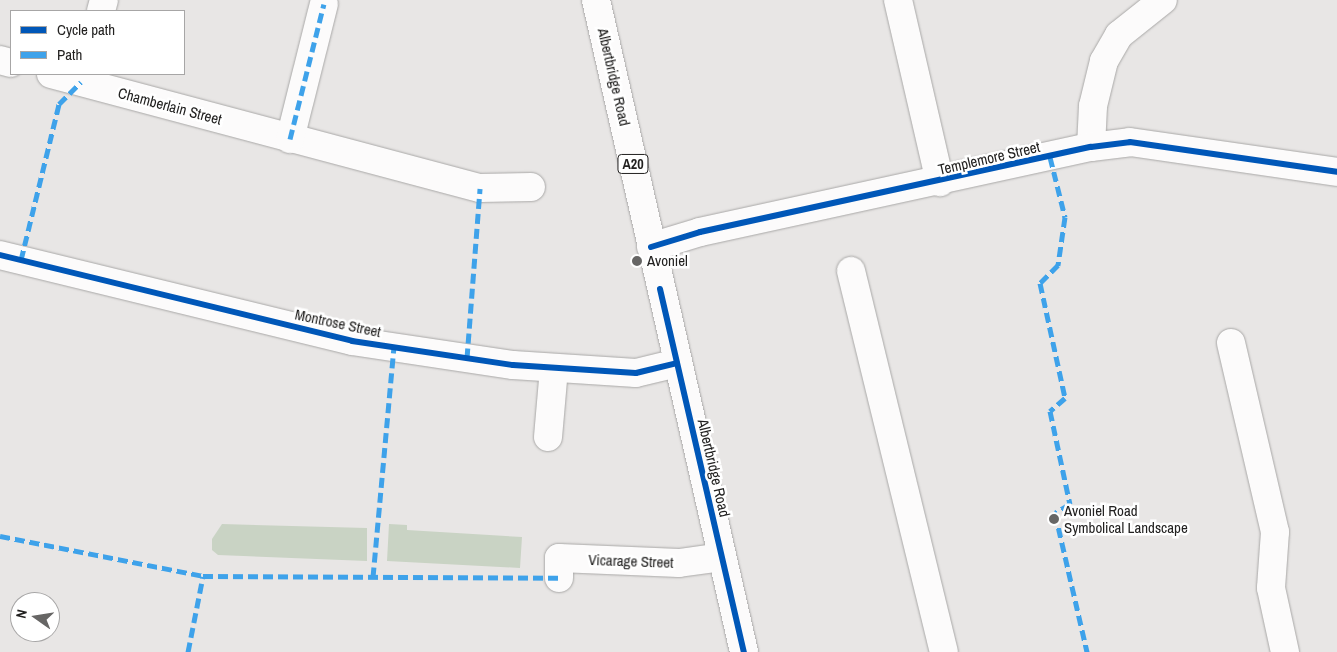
<!DOCTYPE html>
<html>
<head>
<meta charset="utf-8">
<style>
  body { margin:0 }
  #map { position:relative; width:1337px; height:652px; overflow:hidden; background:#e8e6e5; font-family:"Archivo Narrow",sans-serif }
  div>[style] { position:absolute }
  [style*='--x'] { left:calc(var(--x)*1px); top:calc(var(--y)*1px); width:calc(var(--w)*1px); rotate:calc(var(--a)*1deg) }
  .green>* { inset:0; background:#c9d3c4 }
  .roads { filter:drop-shadow(0 0 1px #a9a8a7) drop-shadow(0 0 1px #a9a8a7) }
  .minor>* { height:28px; margin:-14px; padding:0 14px; transform-origin:14px; border-radius:14px; background:#fcfbfb }
  .major>* { height:28px; margin:-14px; padding:0 14px; transform-origin:14px; border-radius:14px; background:#fcfbfb }
  .quiet>* { height:5px; margin-top:-2.5px; transform-origin:0; background:repeating-linear-gradient(90deg,#3ea2ea 0 10px,transparent 0 15px) }
  .cycleway>* { height:6px; margin:-3px; padding:0 3px; transform-origin:3px; border-radius:3px; background:#0057b8 }
  .dots>* { width:14px; height:14px; translate:-50% -50%; box-sizing:border-box; border:2px solid #fff; border-radius:50% }
  span { translate:-50% -50%; white-space:nowrap; text-align:center; line-height:1.15; -webkit-text-stroke:5px #fff; paint-order:stroke }
  .shield-label span { padding:1px 4px; background:#fff; border:1px solid; border-radius:4px; -webkit-text-stroke-width:0 }
  .shield-label { font-size:14px; color:#222120; font-weight:700 }
  .street-label { font-size:15px; color:#222120 }
  .poi-label { font-size:15px; color:#222120 }
  .left { translate:0 -50%; text-align:left }
  .legend { position:absolute; left:10px; top:10px; width:175px; height:65px; box-sizing:border-box; background:#fff; border:1px solid #a7a6a6; margin:0; padding:6px 9px; list-style:none; font-size:15px; color:#222120 }
  .legend li { display:flex; align-items:center; gap:10px; height:25px }
  .legend b { width:25px; border:1px solid #a7a6a6 }
  .north { position:absolute; left:10px; top:592px; width:50px; height:50px; box-sizing:border-box; background:#fff; border:1px solid #a7a6a6; border-radius:50%; rotate:283deg; font-size:14px; font-weight:700; line-height:20px; text-align:center; color:#222120 }
  .north::after { content:''; display:block; margin:auto; width:18px; height:22px; background:#676665; clip-path:polygon(50% 0,100% 100%,50% 72%,0 100%) }
</style>
</head>
<body>
<div id="map">
  <div class="green">
    <div style="clip-path:polygon(222px 524px,367px 528px,367px 561px,218px 555px,212px 550px,212px 539px)"></div>
    <div style="clip-path:polygon(389px 524px,407px 525px,407px 530px,522px 537px,520px 568px,387px 561px)"></div>
  </div>
  <div class="roads">
    <div class="minor">
      <div style="--x:898;--y:0;--w:187;--a:77"></div>
      <div style="--x:101;--y:11;--w:11;--a:-75"></div>
      <div style="--x:0;--y:60;--w:11;--a:15"></div>
      <div style="--x:51;--y:74;--w:444;--a:14.9"></div>
      <div style="--x:480;--y:188;--w:51;--a:-1.1"></div>
      <div style="--x:290;--y:139;--w:139;--a:-75.9"></div>
      <div style="--x:1091;--y:147;--w:41;--a:-87.2"></div>
      <div style="--x:1093;--y:106;--w:46;--a:-76.3"></div>
      <div style="--x:1104;--y:61;--w:30;--a:-60"></div>
      <div style="--x:1119;--y:35;--w:56;--a:-38.5"></div>
      <div style="--x:651;--y:247;--w:51;--a:-17"></div>
      <div style="--x:700;--y:232;--w:400;--a:-12.3"></div>
      <div style="--x:1091;--y:147;--w:39;--a:-7"></div>
      <div style="--x:1130;--y:142;--w:209;--a:8.2"></div>
      <div style="--x:0;--y:255;--w:362;--a:13.7"></div>
      <div style="--x:352;--y:341;--w:163;--a:8.5"></div>
      <div style="--x:513;--y:365;--w:123;--a:3.7"></div>
      <div style="--x:636;--y:373;--w:42;--a:-13.7"></div>
      <div style="--x:851;--y:271;--w:392;--a:76.3"></div>
      <div style="--x:1231;--y:343;--w:194;--a:76.9"></div>
      <div style="--x:1275;--y:532;--w:56;--a:94.1"></div>
      <div style="--x:1271;--y:588;--w:66;--a:77.7"></div>
      <div style="--x:548;--y:437;--w:69;--a:-85"></div>
      <div style="--x:559;--y:578;--w:20;--a:-90"></div>
      <div style="--x:559;--y:558;--w:120;--a:2.4"></div>
      <div style="--x:679;--y:563;--w:43;--a:-7.9"></div>
    </div>
    <div class="major">
      <div style="--x:596;--y:0;--w:669;--a:77.21"></div>
    </div>
  </div>
  <div class="quiet">
    <div style="--x:290;--y:139;--w:139;--a:-75.9"></div>
    <div style="--x:1050;--y:157;--w:62;--a:76"></div>
    <div style="--x:1065;--y:217;--w:49;--a:98.3"></div>
    <div style="--x:1058;--y:265;--w:25;--a:135"></div>
    <div style="--x:1040;--y:283;--w:118;--a:77.7"></div>
    <div style="--x:1065;--y:398;--w:20;--a:139"></div>
    <div style="--x:1050;--y:411;--w:95;--a:77.9"></div>
    <div style="--x:1070;--y:504;--w:17;--a:149"></div>
    <div style="--x:1055;--y:513;--w:143;--a:77"></div>
    <div style="--x:21;--y:260;--w:161;--a:-76.3"></div>
    <div style="--x:59;--y:104;--w:31;--a:-45"></div>
    <div style="--x:467;--y:358;--w:170;--a:-85.6"></div>
    <div style="--x:0;--y:536;--w:207;--a:11.1"></div>
    <div style="--x:203;--y:576;--w:356;--a:0.3"></div>
    <div style="--x:373;--y:577;--w:231;--a:-84.8"></div>
    <div style="--x:188;--y:652;--w:77;--a:-78.8"></div>
  </div>
  <div class="cycleway">
    <div style="--x:651;--y:247;--w:51;--a:-17"></div>
    <div style="--x:700;--y:232;--w:400;--a:-12.3"></div>
    <div style="--x:1091;--y:147;--w:39;--a:-7"></div>
    <div style="--x:1130;--y:142;--w:209;--a:8.2"></div>
    <div style="--x:0;--y:255;--w:362;--a:13.7"></div>
    <div style="--x:352;--y:341;--w:163;--a:8.5"></div>
    <div style="--x:513;--y:365;--w:123;--a:3.7"></div>
    <div style="--x:636;--y:373;--w:42;--a:-13.7"></div>
    <div style="--x:660;--y:289;--w:373;--a:77"></div>
  </div>
  <div class="dots">
    <div style="left:637px;top:261px;background:#676665"></div>
    <div style="left:1054px;top:519px;background:#676665"></div>
  </div>
  <div class="shield-label">
    <span style="left:633px;top:164px">A20</span>
  </div>
  <div class="street-label">
    <span style="left:614px;top:77px;rotate:77deg">Albertbridge Road</span>
    <span style="left:170px;top:106px;rotate:15deg">Chamberlain Street</span>
    <span style="left:989px;top:158px;rotate:-13deg">Templemore Street</span>
    <span style="left:338px;top:323px;rotate:12deg">Montrose Street</span>
    <span style="left:714px;top:468px;rotate:77deg">Albertbridge Road</span>
    <span style="left:631px;top:561px;rotate:2deg">Vicarage Street</span>
  </div>
  <div class="poi-label">
    <span class="left" style="left:647px;top:261px">Avoniel</span>
    <span class="left" style="left:1064px;top:519px">Avoniel Road<br>Symbolical Landscape</span>
  </div>
  <ul class="legend">
  <li><b style="height:6px;background:#0057b8"></b>Cycle path</li>
  <li><b style="height:6px;background:#3ea2ea"></b>Path</li>
  </ul>
  <div class="north">N</div>
</div>
</body>
</html>
